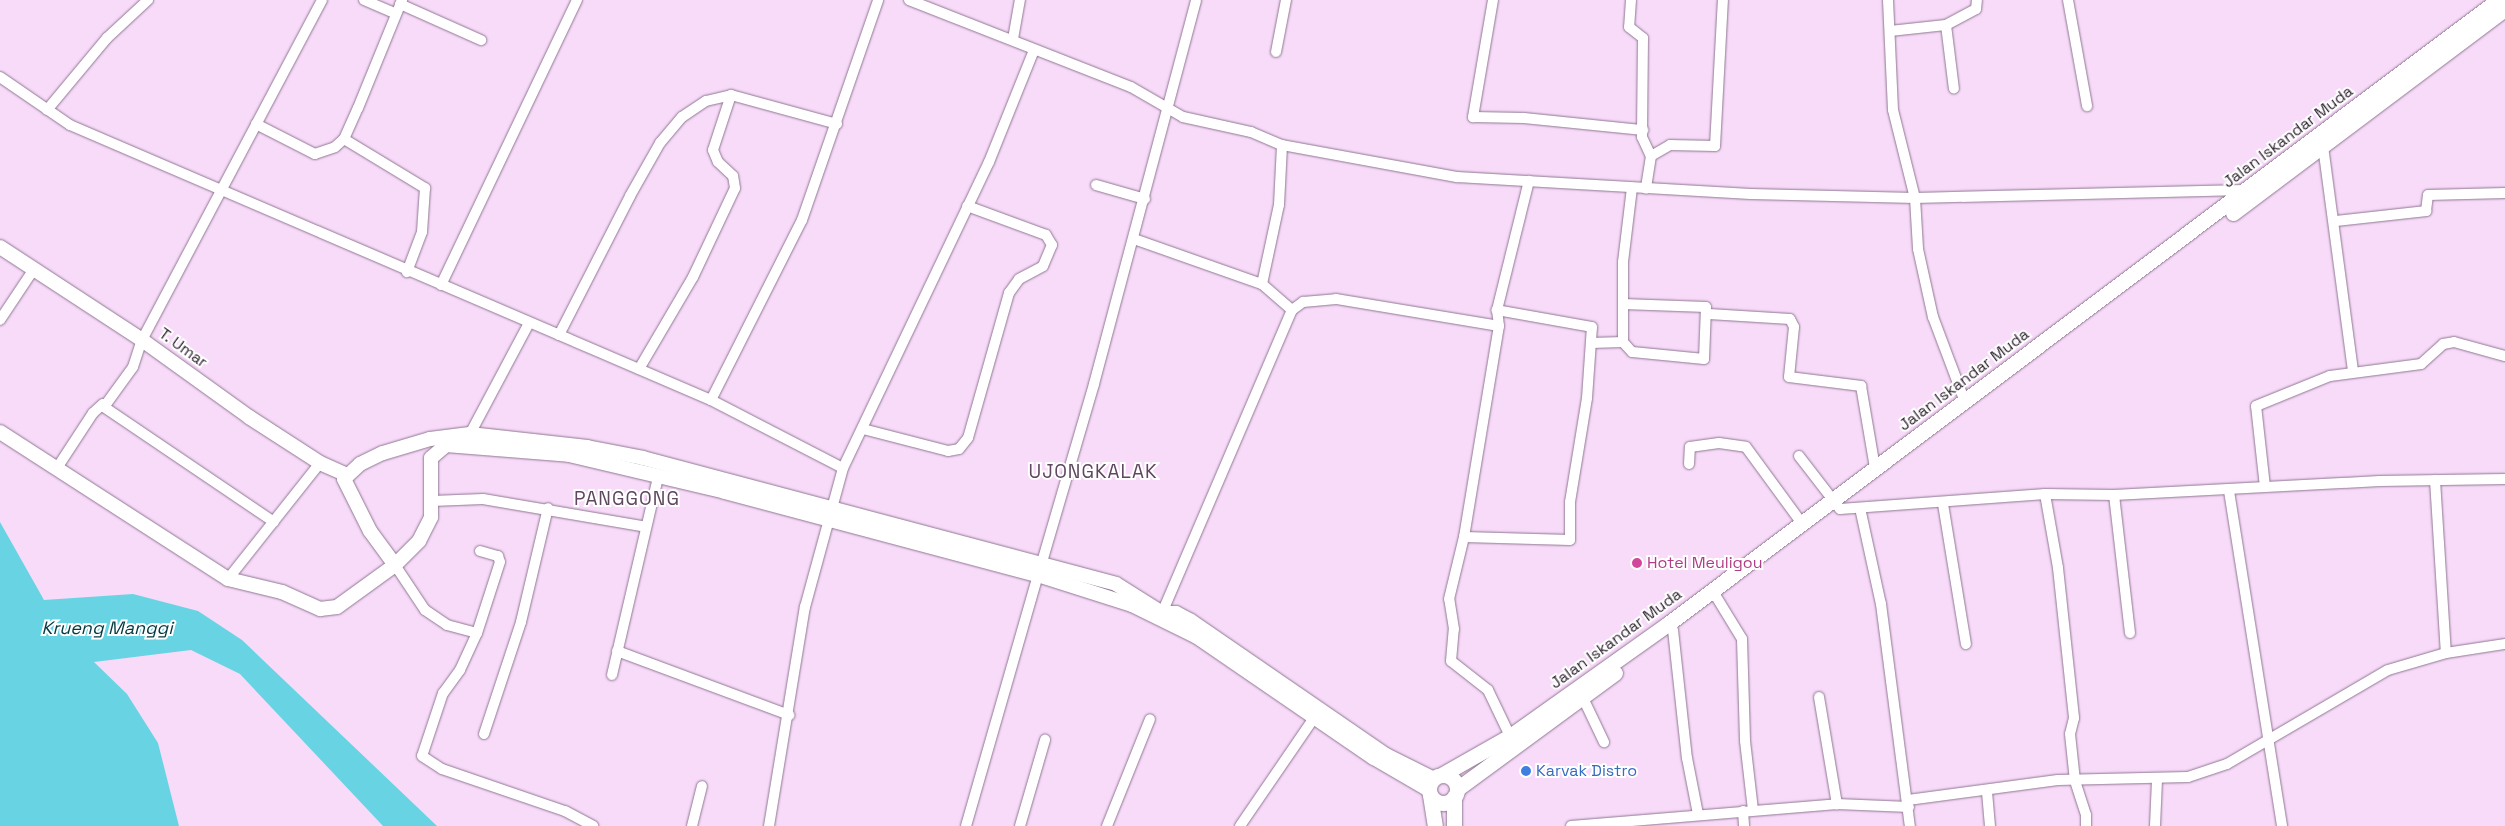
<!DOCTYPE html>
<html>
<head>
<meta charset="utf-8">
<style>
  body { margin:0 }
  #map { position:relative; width:2505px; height:826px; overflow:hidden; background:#f7dbf9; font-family:"Space Grotesk",sans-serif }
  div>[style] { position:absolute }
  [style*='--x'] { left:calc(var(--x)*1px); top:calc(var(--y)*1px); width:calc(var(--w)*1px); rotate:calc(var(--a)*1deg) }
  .water>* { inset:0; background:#68d4e3 }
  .roads { filter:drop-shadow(0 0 1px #907792) drop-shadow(0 0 1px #907792) }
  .minor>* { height:10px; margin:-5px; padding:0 5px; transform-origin:5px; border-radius:5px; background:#fff }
  .major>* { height:14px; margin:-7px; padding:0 7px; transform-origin:7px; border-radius:7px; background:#fff }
  .highway>* { height:15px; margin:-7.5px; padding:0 7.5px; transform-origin:7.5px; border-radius:7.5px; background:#fff }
  .highway>.ring { margin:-7.5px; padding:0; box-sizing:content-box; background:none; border:15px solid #fff; border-radius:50% }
  .dots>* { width:14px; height:14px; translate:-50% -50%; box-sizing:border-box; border:2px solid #fff; border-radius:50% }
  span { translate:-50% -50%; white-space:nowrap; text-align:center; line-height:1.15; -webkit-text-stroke:4px #fff; paint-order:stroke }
  .street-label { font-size:16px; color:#2e242f }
  .hotel-label { font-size:16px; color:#b23c85 }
  .left { translate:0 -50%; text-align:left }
  .shop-label { font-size:16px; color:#366cbe }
  .water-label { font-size:18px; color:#043940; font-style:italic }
  .quarter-label { font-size:19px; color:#5e475f; letter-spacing:1px }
</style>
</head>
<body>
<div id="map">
  <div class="water">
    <div style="clip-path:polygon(0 522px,44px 600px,133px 594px,198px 611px,242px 640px,437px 826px,383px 826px,240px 674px,191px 650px,94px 662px,127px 694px,158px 743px,179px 826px,0 826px)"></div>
  </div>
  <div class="roads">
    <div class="minor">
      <div style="--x:364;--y:0;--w:34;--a:23"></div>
      <div style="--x:909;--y:0;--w:238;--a:21.4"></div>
      <div style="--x:1131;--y:87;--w:60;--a:30"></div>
      <div style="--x:1183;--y:117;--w:70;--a:12.4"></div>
      <div style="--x:1251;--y:132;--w:34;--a:23"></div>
      <div style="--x:1282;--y:145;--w:178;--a:10.4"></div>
      <div style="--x:1457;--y:177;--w:294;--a:3.3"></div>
      <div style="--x:1751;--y:194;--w:164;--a:1.4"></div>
      <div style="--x:1915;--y:198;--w:329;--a:-1.4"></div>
      <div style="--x:1493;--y:0;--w:119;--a:99.7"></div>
      <div style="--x:1473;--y:117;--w:51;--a:1.1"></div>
      <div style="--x:1524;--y:118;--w:120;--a:5.8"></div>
      <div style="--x:1631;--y:0;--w:27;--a:94"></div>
      <div style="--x:1629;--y:27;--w:18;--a:38"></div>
      <div style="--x:1643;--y:38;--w:99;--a:90.6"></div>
      <div style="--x:1642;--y:137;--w:21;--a:65"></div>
      <div style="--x:1651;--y:156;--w:33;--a:99"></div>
      <div style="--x:1888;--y:0;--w:110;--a:87.4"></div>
      <div style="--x:1893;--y:110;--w:91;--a:76"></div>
      <div style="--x:1915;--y:198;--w:51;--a:86.6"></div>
      <div style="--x:1918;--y:249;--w:70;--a:77.6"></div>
      <div style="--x:1933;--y:317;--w:91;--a:69.4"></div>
      <div style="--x:2068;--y:0;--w:108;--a:79.8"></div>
      <div style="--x:400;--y:4;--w:89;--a:24"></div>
      <div style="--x:1946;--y:25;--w:64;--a:82.9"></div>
      <div style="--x:1890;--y:31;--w:56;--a:-6.1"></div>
      <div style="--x:1946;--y:25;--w:34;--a:-28"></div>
      <div style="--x:1976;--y:9;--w:9;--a:-84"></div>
      <div style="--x:1013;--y:39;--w:40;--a:-80"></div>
      <div style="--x:1276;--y:52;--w:53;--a:-79.1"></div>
      <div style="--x:0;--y:77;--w:85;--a:34.4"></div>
      <div style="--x:70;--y:125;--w:697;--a:23.22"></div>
      <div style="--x:711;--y:400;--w:148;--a:27.3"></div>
      <div style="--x:47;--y:110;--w:94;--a:-50.2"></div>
      <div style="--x:107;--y:38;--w:56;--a:-42.8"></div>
      <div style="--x:256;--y:124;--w:66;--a:27"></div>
      <div style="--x:315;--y:154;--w:21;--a:-19"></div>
      <div style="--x:335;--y:147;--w:12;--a:-42"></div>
      <div style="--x:344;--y:139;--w:34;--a:-66"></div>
      <div style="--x:358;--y:108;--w:117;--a:-67.8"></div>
      <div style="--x:344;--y:139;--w:95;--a:31.2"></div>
      <div style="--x:425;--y:188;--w:44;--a:93.9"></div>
      <div style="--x:422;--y:232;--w:43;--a:110.6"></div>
      <div style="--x:2323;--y:146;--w:228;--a:82.4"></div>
      <div style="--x:1651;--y:156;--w:22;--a:-30"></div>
      <div style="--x:1670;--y:145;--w:45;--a:1.3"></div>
      <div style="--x:1715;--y:146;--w:146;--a:-86.9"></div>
      <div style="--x:1096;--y:185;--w:51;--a:15.9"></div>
      <div style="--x:2336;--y:221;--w:91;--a:-6.3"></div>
      <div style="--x:2426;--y:211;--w:16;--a:-83"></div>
      <div style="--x:2428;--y:195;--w:77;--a:-1.5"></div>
      <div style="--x:1134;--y:239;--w:136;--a:19.4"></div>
      <div style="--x:1262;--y:284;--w:40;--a:41"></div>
      <div style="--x:1262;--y:284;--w:81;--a:-77.9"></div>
      <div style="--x:1279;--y:205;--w:60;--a:-87.1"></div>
      <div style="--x:441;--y:285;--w:316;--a:-64.5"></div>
      <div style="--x:1623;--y:304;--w:83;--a:2.1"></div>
      <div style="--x:1706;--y:307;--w:52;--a:92.2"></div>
      <div style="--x:1704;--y:359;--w:72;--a:-174.4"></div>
      <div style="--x:1632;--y:352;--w:13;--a:-132"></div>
      <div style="--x:1623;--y:342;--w:80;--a:-90"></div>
      <div style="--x:1623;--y:262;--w:75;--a:-83.1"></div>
      <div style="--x:1709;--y:314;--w:81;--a:3.5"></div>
      <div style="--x:1790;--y:319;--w:9;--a:63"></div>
      <div style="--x:1794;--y:327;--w:50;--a:95.7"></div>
      <div style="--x:1789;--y:377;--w:73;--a:7.1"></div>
      <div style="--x:1861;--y:386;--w:83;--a:80.3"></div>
      <div style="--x:0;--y:320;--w:61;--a:-56.3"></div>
      <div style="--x:559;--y:335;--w:156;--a:-62.9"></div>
      <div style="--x:630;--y:196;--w:61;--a:-60.5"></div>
      <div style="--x:660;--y:143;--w:34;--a:-50"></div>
      <div style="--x:682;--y:117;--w:29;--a:-34"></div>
      <div style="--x:706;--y:101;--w:26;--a:-13"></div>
      <div style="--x:731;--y:95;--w:110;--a:15.3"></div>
      <div style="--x:1591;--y:343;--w:32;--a:-2"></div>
      <div style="--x:639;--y:369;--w:107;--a:-59.6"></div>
      <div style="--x:693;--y:277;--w:98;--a:-64.7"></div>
      <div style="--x:735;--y:188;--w:12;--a:-99"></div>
      <div style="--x:733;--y:176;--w:21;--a:-137"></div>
      <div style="--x:718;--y:162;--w:13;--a:-113"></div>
      <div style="--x:713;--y:150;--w:58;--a:-71.9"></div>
      <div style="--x:711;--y:400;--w:202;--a:-63.2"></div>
      <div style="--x:802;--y:220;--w:233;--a:-70.9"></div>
      <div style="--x:104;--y:407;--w:205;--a:34.1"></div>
      <div style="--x:863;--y:429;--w:88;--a:14.5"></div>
      <div style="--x:948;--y:451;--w:11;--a:-10"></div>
      <div style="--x:959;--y:449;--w:14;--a:-51"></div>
      <div style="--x:968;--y:438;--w:151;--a:-74.2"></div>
      <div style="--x:1009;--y:293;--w:17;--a:-54"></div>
      <div style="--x:1019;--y:279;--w:27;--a:-28"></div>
      <div style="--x:1043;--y:266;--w:23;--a:-67"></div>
      <div style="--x:1052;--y:245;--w:12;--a:-121"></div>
      <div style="--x:1046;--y:235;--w:84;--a:-159.8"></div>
      <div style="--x:470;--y:434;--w:126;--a:-62"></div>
      <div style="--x:1799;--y:456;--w:67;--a:52.3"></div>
      <div style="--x:1840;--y:509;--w:206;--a:-4.2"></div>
      <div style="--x:2045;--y:494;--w:69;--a:0.8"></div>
      <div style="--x:2114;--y:495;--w:266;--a:-3"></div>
      <div style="--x:2380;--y:481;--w:125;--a:-0.9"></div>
      <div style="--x:1689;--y:464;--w:17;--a:-87"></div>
      <div style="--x:1690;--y:447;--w:29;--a:-8"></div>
      <div style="--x:1719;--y:443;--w:27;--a:8"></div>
      <div style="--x:1746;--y:447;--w:97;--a:53.8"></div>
      <div style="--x:57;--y:468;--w:66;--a:-56.8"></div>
      <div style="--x:93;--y:413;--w:13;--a:-42"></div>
      <div style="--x:103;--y:404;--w:3;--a:72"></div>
      <div style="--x:104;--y:407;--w:49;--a:-54.1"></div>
      <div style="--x:133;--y:367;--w:28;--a:-72"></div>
      <div style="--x:142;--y:340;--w:385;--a:-62.1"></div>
      <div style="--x:2435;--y:480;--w:173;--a:86.4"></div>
      <div style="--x:2265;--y:487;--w:81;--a:-96.3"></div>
      <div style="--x:2256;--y:406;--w:80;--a:-22.1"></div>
      <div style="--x:2330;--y:376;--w:92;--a:-7.5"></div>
      <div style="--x:2421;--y:364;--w:30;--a:-42"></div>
      <div style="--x:2443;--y:344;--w:11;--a:-10"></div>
      <div style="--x:2454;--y:342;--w:53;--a:15.4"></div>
      <div style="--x:2229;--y:491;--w:339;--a:81"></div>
      <div style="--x:2045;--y:494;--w:75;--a:80"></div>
      <div style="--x:2058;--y:568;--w:151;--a:83.9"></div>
      <div style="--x:2074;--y:718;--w:16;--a:104"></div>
      <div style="--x:2070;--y:734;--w:47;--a:83.9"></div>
      <div style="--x:2075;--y:781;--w:36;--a:72"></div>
      <div style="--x:2086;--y:815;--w:11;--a:90"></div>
      <div style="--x:2114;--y:495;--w:139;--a:83.4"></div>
      <div style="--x:432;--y:501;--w:51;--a:-2.2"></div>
      <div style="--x:483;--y:499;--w:165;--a:9.7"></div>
      <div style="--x:1943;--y:504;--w:142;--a:80.7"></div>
      <div style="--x:1860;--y:508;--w:98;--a:77.7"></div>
      <div style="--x:1881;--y:604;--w:224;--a:82.6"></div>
      <div style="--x:1464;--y:537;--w:106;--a:1.6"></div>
      <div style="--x:1570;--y:540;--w:38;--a:-90"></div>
      <div style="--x:1570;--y:502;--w:105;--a:-80.7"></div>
      <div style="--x:1587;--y:398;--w:71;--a:-86"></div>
      <div style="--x:1592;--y:327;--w:97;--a:-169.9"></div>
      <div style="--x:480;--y:551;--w:19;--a:16"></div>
      <div style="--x:498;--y:556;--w:6;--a:72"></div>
      <div style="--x:500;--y:562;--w:75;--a:107.9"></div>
      <div style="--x:477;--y:633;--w:41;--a:114.7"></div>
      <div style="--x:460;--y:670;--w:29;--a:126"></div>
      <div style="--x:443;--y:693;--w:66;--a:108.4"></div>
      <div style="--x:422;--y:756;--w:24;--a:33"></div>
      <div style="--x:442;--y:769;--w:130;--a:18.9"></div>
      <div style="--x:565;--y:811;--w:32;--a:28"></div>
      <div style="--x:1042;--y:562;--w:185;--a:-73.7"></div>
      <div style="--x:1094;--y:384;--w:397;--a:-75.1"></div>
      <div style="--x:395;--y:565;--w:54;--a:56.3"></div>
      <div style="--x:425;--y:610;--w:27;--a:34"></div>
      <div style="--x:447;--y:625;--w:31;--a:15"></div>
      <div style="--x:228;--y:579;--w:148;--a:-51.6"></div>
      <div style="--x:1717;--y:598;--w:48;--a:58.6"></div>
      <div style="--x:1742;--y:639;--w:102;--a:88.3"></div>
      <div style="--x:1745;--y:741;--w:69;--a:83.4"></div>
      <div style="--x:1162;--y:613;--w:330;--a:-66.8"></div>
      <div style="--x:1292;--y:310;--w:14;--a:-36"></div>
      <div style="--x:1303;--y:302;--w:33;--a:-5"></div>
      <div style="--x:1336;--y:299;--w:165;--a:9.4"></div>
      <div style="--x:1673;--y:630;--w:129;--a:83.8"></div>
      <div style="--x:1687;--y:758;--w:57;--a:78.9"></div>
      <div style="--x:617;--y:651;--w:184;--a:20.4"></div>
      <div style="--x:612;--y:675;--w:203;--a:-76.9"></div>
      <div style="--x:1819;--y:697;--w:109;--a:80.5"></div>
      <div style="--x:1583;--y:698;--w:49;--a:64.5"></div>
      <div style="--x:484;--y:734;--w:118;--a:-71.7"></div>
      <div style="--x:521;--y:622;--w:117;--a:-76.7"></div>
      <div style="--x:1510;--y:736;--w:51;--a:-115.6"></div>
      <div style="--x:1488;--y:690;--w:47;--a:-141.9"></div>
      <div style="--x:1451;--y:661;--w:32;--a:-85"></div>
      <div style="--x:1454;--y:629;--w:30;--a:-99"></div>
      <div style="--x:1449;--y:599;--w:64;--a:-76.4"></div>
      <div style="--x:1464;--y:537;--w:214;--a:-80.6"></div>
      <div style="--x:1499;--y:326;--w:16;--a:-97"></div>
      <div style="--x:1497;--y:310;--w:133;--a:-76.1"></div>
      <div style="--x:1987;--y:792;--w:34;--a:85"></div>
      <div style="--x:1908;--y:800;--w:151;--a:-7.6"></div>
      <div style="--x:2058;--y:780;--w:130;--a:-1.3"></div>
      <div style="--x:2188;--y:777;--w:41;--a:-18.4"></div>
      <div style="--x:2227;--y:764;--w:186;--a:-30.3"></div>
      <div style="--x:2388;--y:670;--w:60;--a:-16.3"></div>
      <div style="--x:2446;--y:653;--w:60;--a:-8.7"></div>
      <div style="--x:1743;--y:811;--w:15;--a:86"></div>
      <div style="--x:692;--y:826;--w:41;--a:-76"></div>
      <div style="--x:769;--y:826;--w:222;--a:-80.7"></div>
      <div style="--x:805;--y:607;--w:144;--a:-74.7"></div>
      <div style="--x:843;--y:468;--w:339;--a:-64.5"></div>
      <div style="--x:989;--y:162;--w:121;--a:-68.1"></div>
      <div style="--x:966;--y:826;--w:261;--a:-74"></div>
      <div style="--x:1020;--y:826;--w:90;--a:-73.8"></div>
      <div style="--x:1107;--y:826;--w:115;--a:-68.1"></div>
      <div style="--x:1240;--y:826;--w:131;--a:-55.6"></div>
      <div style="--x:1571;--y:826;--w:267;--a:-4.7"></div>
      <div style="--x:1837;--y:804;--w:72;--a:2.4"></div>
      <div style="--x:2155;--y:826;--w:46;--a:-87.5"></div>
    </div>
    <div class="major">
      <div style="--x:0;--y:247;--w:170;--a:33.2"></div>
      <div style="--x:142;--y:340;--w:132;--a:35.7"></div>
      <div style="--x:249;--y:417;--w:85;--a:32.9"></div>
      <div style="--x:320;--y:463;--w:30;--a:24"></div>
      <div style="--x:0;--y:432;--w:271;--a:32.8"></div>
      <div style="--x:228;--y:579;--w:56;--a:13.5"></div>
      <div style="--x:282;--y:592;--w:42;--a:24.1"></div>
      <div style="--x:320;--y:609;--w:17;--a:-7"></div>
      <div style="--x:337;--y:607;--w:72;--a:-35.9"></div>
      <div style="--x:395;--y:565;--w:34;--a:-45"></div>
      <div style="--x:419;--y:541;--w:27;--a:-63"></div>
      <div style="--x:431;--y:517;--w:59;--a:-90"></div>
      <div style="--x:431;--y:458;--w:20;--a:-41"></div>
      <div style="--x:446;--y:445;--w:123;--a:4.6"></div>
      <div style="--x:569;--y:455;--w:160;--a:13.3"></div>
      <div style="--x:725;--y:492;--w:324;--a:14.9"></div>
      <div style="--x:1038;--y:575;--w:99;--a:17.7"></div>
      <div style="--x:1132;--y:605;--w:72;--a:26.2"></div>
      <div style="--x:1197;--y:637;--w:214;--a:34.4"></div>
      <div style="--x:1374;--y:758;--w:64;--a:30.2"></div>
      <div style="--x:395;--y:565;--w:42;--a:-126.3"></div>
      <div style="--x:370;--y:531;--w:58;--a:-116.6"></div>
      <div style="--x:344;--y:479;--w:22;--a:-43"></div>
      <div style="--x:360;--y:464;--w:25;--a:-26"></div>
      <div style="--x:383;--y:453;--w:49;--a:-16.6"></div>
      <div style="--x:430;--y:439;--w:40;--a:-7.1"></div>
      <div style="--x:470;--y:434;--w:118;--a:6.3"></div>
      <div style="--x:587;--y:447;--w:57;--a:11.1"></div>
      <div style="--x:643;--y:458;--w:489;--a:14.9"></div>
      <div style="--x:1116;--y:584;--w:54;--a:32.2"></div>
      <div style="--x:1162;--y:613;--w:14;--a:0"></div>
      <div style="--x:1176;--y:613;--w:17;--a:28"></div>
      <div style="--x:1191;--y:621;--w:237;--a:34.5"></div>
      <div style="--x:1386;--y:755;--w:51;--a:26.6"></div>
    </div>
    <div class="highway">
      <div style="--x:2233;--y:213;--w:340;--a:-36.9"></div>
      <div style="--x:1443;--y:774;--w:77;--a:-29.6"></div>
      <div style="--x:1510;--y:736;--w:195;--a:-35.4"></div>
      <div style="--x:1669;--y:623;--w:1037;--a:-36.93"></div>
      <div class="ring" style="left:1429px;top:775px;width:13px;height:13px"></div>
      <div style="--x:1457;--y:789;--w:196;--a:-36.3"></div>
      <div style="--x:1430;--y:795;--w:31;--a:81"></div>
      <div style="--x:1454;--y:797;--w:29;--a:90"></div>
    </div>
  </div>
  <div class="dots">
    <div style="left:1637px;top:563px;background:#d1479c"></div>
    <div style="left:1526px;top:771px;background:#3f7fe0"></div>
  </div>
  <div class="street-label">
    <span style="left:2288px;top:137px;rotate:-37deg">Jalan Iskandar Muda</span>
    <span style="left:183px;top:348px;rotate:36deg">T. Umar</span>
    <span style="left:1964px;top:380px;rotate:-37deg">Jalan Iskandar Muda</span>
    <span style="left:1616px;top:639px;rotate:-36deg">Jalan Iskandar Muda</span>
  </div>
  <div class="hotel-label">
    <span class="left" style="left:1647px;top:563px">Hotel Meuligou</span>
  </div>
  <div class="shop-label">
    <span class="left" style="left:1536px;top:771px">Karvak Distro</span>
  </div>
  <div class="water-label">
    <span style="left:107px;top:628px">Krueng Manggi</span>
  </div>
  <div class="quarter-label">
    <span style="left:1093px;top:472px">UJONGKALAK</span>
    <span style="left:627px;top:499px">PANGGONG</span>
  </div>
</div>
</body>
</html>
